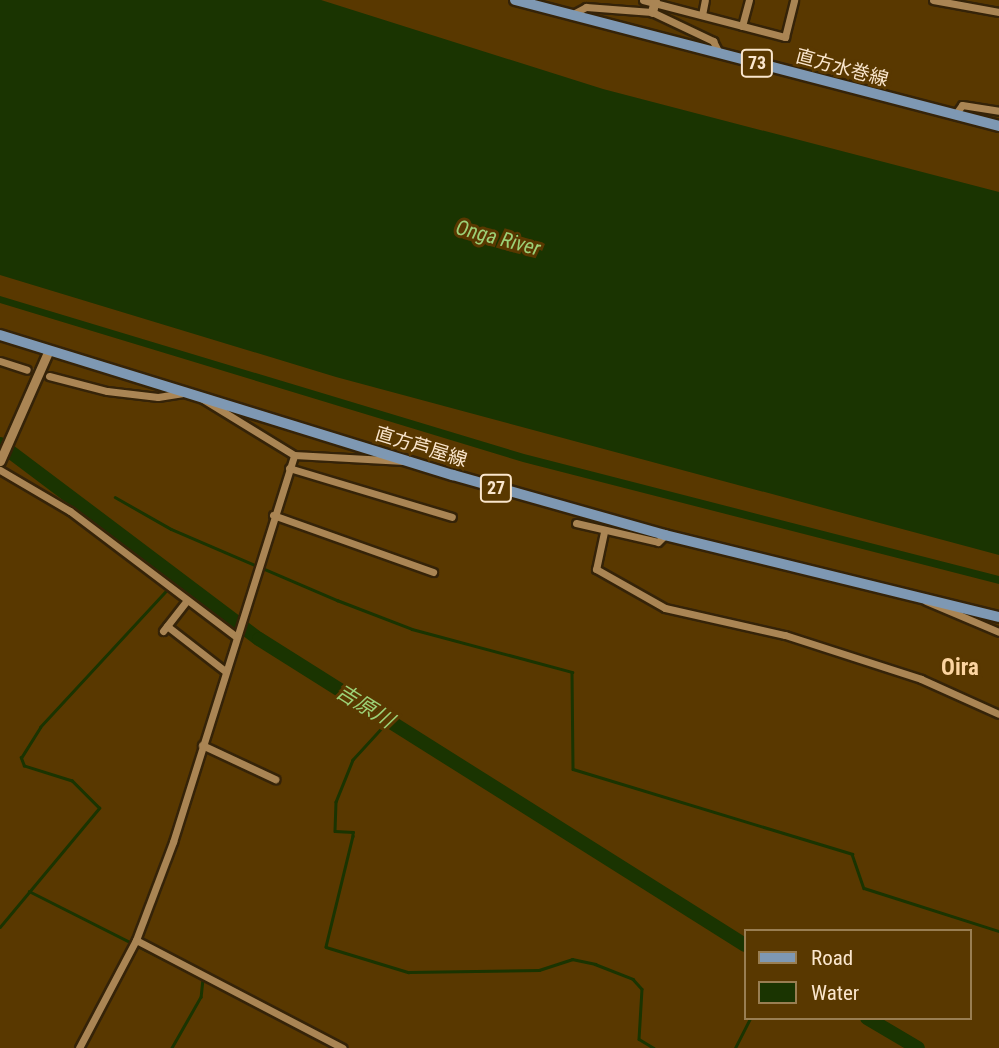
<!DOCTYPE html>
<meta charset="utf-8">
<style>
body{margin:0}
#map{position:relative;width:999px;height:1048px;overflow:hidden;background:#593800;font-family:"Roboto Condensed","Noto Sans JP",sans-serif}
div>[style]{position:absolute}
.water>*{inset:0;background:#1a3401}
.stream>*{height:2.5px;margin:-1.25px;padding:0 1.25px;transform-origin:1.25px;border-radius:1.25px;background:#1a3401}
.river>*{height:14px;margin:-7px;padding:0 7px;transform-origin:7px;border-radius:7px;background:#1a3401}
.minor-tunnel>*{height:7px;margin-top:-3.5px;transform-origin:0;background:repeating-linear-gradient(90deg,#71521f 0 7px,transparent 0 10.5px)}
.roads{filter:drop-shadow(2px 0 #352308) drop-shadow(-2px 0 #352308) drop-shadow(0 2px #352308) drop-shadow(0 -2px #352308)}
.minor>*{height:7px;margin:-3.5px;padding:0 3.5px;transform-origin:3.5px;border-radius:3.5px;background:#aa8554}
.tertiary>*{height:9px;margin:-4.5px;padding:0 4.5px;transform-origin:4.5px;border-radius:4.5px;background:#aa8554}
.primary>*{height:10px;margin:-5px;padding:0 5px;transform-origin:5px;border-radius:5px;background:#7e98b3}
span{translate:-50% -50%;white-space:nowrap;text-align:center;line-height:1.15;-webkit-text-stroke:6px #593800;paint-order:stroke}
.shield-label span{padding:2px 5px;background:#593800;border:2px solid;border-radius:5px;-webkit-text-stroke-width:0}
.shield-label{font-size:18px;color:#fae6cd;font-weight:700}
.street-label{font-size:19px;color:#fae6cd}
.water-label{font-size:21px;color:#9cd177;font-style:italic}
.quarter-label{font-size:23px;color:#fcd4a0;font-weight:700}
.legend{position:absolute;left:744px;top:929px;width:228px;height:91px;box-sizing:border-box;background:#593800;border:2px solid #997e52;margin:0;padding:9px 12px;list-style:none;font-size:21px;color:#fae6cd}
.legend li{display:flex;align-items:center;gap:14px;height:35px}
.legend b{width:35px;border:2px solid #997e52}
</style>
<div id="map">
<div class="water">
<i style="clip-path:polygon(0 0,321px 0,603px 89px,999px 192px,999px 555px,336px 377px,0 275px)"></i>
<i style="clip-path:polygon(0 296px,524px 454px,999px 576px,999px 584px,523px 462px,0 303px)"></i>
</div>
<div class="stream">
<i style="left:115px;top:497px;width:64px;rotate:29.7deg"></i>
<i style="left:171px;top:529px;width:181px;rotate:23.2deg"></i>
<i style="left:337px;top:600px;width:80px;rotate:21.1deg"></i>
<i style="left:412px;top:629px;width:166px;rotate:15deg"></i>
<i style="left:572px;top:672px;width:97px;rotate:89.4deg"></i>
<i style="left:573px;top:769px;width:292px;rotate:16.9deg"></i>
<i style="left:852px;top:854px;width:36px;rotate:71deg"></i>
<i style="left:864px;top:888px;width:142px;rotate:17.7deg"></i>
<i style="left:386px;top:724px;width:49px;rotate:132.5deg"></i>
<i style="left:353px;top:760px;width:45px;rotate:112deg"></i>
<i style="left:336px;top:802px;width:29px;rotate:92deg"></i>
<i style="left:335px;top:831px;width:18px;rotate:3deg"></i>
<i style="left:353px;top:832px;width:4px;rotate:90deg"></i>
<i style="left:353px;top:836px;width:114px;rotate:103.7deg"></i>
<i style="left:326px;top:947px;width:86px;rotate:17deg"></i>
<i style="left:408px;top:972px;width:131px;rotate:-0.9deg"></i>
<i style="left:539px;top:970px;width:35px;rotate:-18deg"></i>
<i style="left:572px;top:959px;width:24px;rotate:12deg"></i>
<i style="left:595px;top:964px;width:41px;rotate:21.5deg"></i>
<i style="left:633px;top:979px;width:13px;rotate:48deg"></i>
<i style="left:642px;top:989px;width:50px;rotate:93.4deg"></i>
<i style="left:639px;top:1039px;width:17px;rotate:31deg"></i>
<i style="left:29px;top:891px;width:195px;rotate:26.8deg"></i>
<i style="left:203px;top:979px;width:18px;rotate:96deg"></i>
<i style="left:201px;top:997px;width:59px;rotate:119.6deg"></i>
<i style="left:0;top:927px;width:155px;rotate:-50.2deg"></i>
<i style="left:99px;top:808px;width:38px;rotate:-135deg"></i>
<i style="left:72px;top:781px;width:50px;rotate:-162.6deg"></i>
<i style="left:24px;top:766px;width:9px;rotate:-111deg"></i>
<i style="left:21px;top:758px;width:36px;rotate:-58deg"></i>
<i style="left:40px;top:727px;width:185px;rotate:-47.2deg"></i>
<i style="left:735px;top:1048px;width:34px;rotate:-63deg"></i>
<i style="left:911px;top:1048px;width:4px;rotate:-56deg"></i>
</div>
<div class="river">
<i style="left:0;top:444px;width:324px;rotate:37deg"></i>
<i style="left:259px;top:639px;width:574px;rotate:32.2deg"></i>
<i style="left:867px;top:1018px;width:59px;rotate:30.5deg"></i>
</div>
<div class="minor-tunnel">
<i style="left:27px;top:370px;width:23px;rotate:15deg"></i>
</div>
<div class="roads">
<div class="minor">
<i style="left:643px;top:0;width:147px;rotate:14.6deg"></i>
<i style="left:785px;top:37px;width:38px;rotate:-76deg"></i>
<i style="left:933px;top:0;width:67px;rotate:10.3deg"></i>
<i style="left:571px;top:15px;width:17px;rotate:-28deg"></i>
<i style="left:586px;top:7px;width:66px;rotate:4.3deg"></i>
<i style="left:652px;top:12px;width:68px;rotate:25.4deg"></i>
<i style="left:713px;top:41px;width:13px;rotate:63deg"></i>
<i style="left:702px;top:15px;width:15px;rotate:-79deg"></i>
<i style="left:742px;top:26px;width:27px;rotate:-75deg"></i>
<i style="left:955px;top:115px;width:12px;rotate:-55deg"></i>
<i style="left:962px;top:105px;width:37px;rotate:9deg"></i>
<i style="left:0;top:361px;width:28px;rotate:18deg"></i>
<i style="left:49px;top:376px;width:60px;rotate:14.5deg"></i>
<i style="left:107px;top:391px;width:51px;rotate:6.7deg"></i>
<i style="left:158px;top:397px;width:24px;rotate:-9deg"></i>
<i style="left:294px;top:455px;width:110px;rotate:3.1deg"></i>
<i style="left:289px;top:468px;width:170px;rotate:16.7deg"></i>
<i style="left:0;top:470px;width:81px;rotate:30.4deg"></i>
<i style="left:70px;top:511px;width:207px;rotate:37.1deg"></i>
<i style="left:273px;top:515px;width:170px;rotate:19.6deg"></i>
<i style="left:576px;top:523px;width:84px;rotate:13deg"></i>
<i style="left:658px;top:542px;width:10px;rotate:-45deg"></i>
<i style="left:604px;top:532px;width:38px;rotate:102deg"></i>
<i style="left:596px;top:569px;width:79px;rotate:29.5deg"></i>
<i style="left:665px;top:608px;width:123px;rotate:12.7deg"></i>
<i style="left:785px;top:635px;width:143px;rotate:17.9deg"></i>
<i style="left:921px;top:679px;width:85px;rotate:24.2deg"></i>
<i style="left:926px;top:601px;width:79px;rotate:23deg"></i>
<i style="left:167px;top:626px;width:73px;rotate:37.8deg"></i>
<i style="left:163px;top:631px;width:39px;rotate:-52deg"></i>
<i style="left:202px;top:745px;width:81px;rotate:25deg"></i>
<i style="left:136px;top:940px;width:233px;rotate:27.6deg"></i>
<i style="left:79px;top:1048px;width:122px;rotate:-62.2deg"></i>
<i style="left:136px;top:940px;width:105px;rotate:-69.3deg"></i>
<i style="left:173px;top:842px;width:405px;rotate:-72.6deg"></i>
<i style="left:294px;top:455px;width:109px;rotate:-148.5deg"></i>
</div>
<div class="tertiary">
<i style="left:652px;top:12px;width:12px;rotate:-76deg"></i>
<i style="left:0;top:461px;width:121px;rotate:-66.2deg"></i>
</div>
<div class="primary">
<i style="left:515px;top:0;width:500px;rotate:14.59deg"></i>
<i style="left:0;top:335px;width:474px;rotate:17.2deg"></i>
<i style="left:453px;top:475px;width:220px;rotate:15.8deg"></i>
<i style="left:665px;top:535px;width:344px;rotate:13.8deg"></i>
</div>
</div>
<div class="shield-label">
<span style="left:757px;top:63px">73</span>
<span style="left:496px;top:488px">27</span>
</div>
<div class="street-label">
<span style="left:842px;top:68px;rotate:15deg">直方水巻線</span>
<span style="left:421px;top:447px;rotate:17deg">直方芦屋線</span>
</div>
<div class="water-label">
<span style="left:498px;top:238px;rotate:15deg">Onga River</span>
<span style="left:365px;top:706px;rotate:32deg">吉原川</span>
</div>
<div class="quarter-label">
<span style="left:960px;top:668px">Oira</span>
</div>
<ul class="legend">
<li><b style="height:9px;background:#7e98b3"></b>Road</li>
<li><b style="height:19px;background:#1a3401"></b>Water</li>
</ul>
</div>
